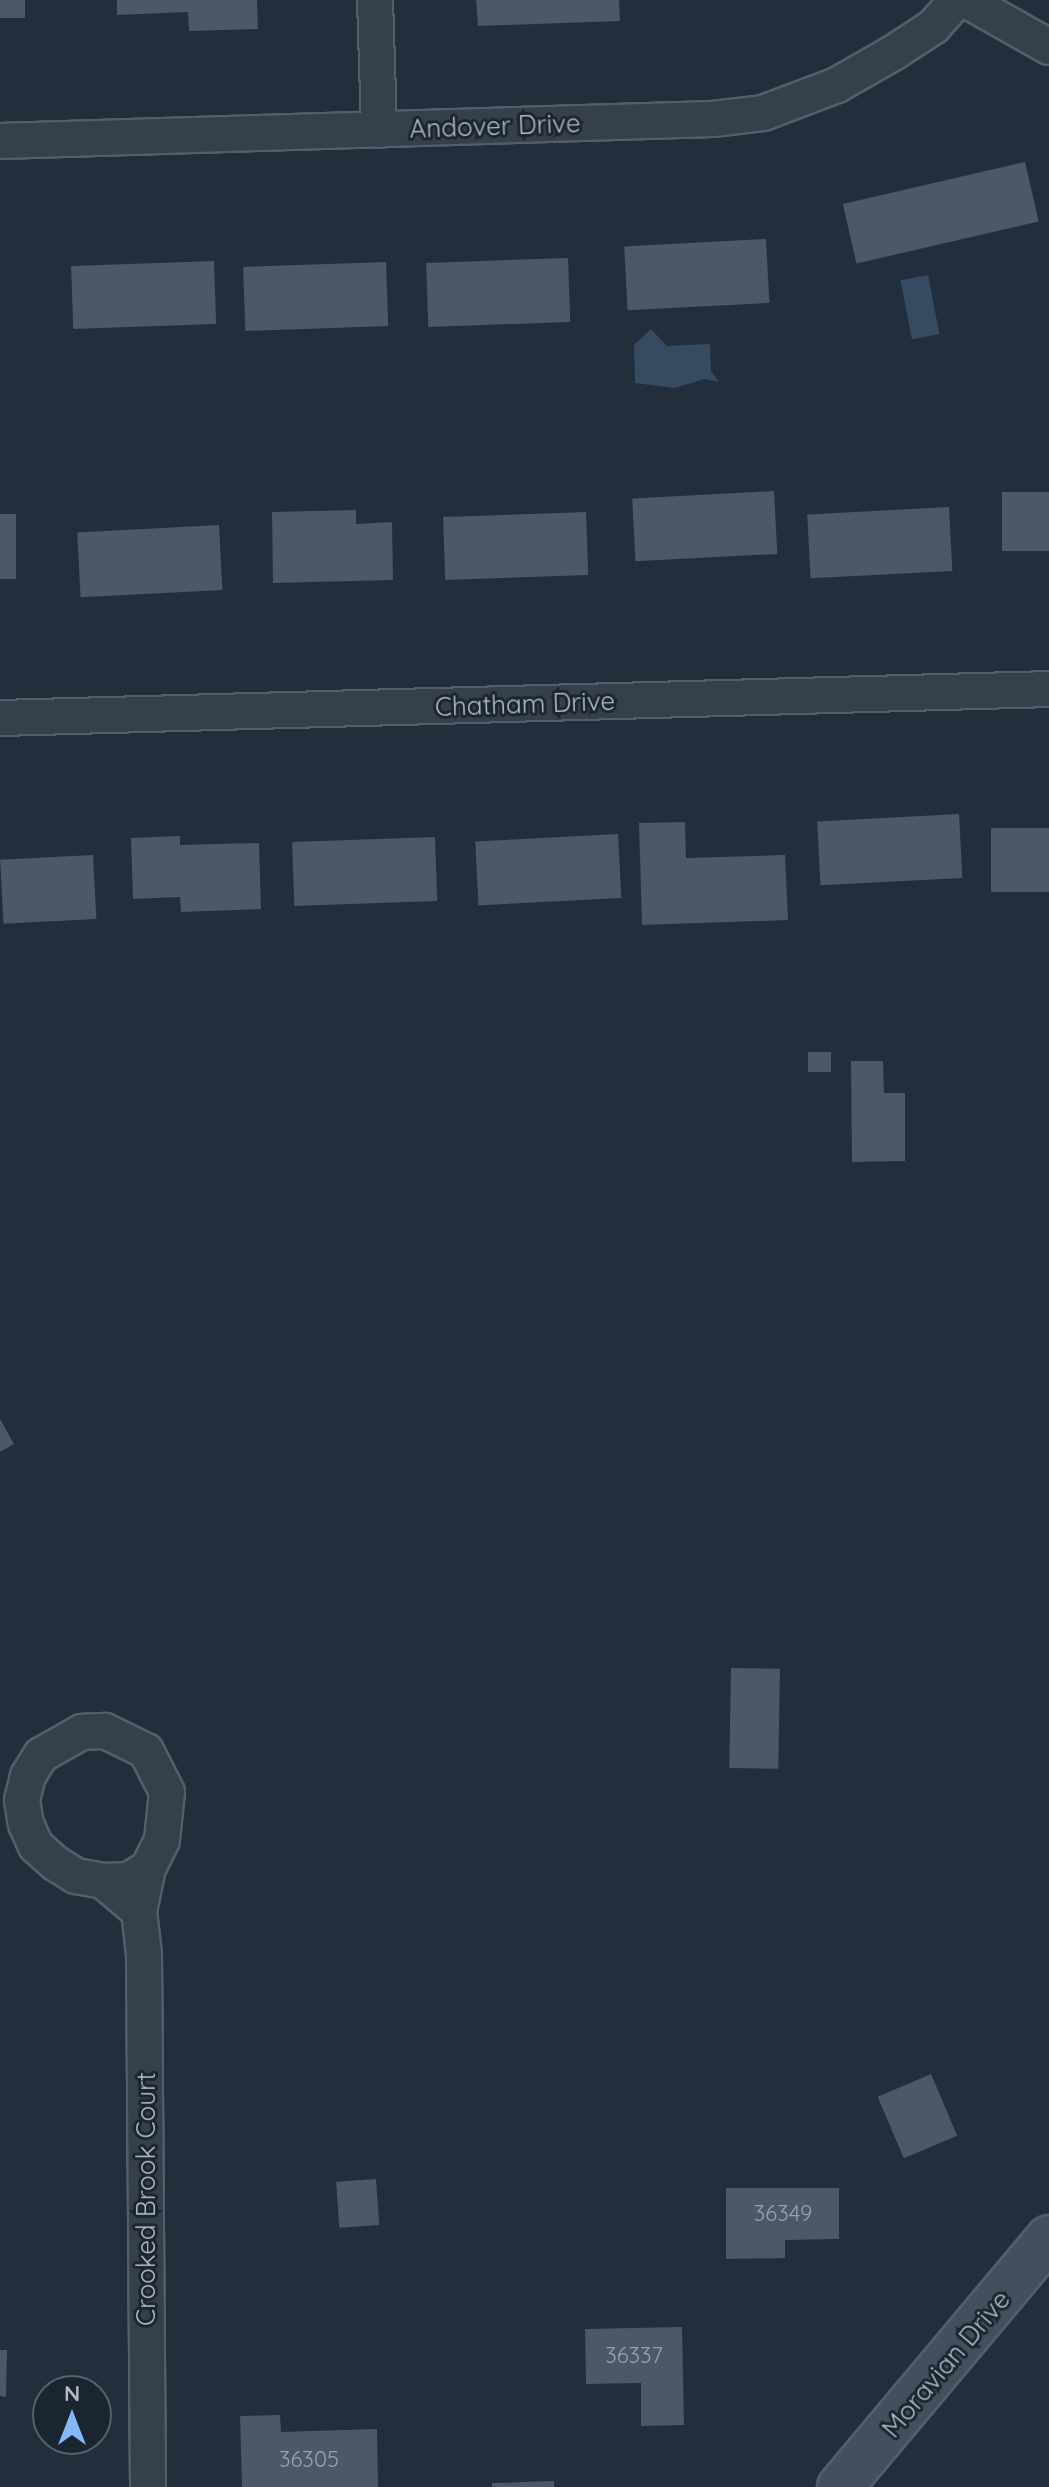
<!DOCTYPE html>
<style>
body{margin:0}
#map{position:relative;width:1049px;height:2487px;overflow:hidden;background:#222e3b;font-family:Quicksand,sans-serif}
div>[style]{position:absolute}
.water>*{inset:0;background:#364b62;transform-origin:0 0}
.building>*{inset:0;background:#4a5867;transform-origin:0 0}
.roads{filter:drop-shadow(2px 0 #545e69) drop-shadow(-2px 0 #545e69) drop-shadow(0 2px #545e69) drop-shadow(0 -2px #545e69)}
.street>*{height:34px;margin:-17px;padding:0 17px;transform-origin:17px;border-radius:17px;background:#36404b}
.secondary>*{height:44px;margin:-22px;padding:0 22px;transform-origin:22px;border-radius:22px;background:#444f5e}
span{translate:-50% -50%;white-space:nowrap;text-align:center;line-height:1.15;-webkit-text-stroke:6px #1b2530;paint-order:stroke}
.number-label{font-size:22px;color:#97a2af}
.number-label span{-webkit-text-stroke-width:0}
.street-label{font-size:26px;color:#b1bbc7}
.north{position:absolute;left:32px;top:2375px;width:80px;height:80px;box-sizing:border-box;background:#1b2530;border:2px solid #57616c;border-radius:50%;rotate:0deg;font-size:22px;font-weight:700;line-height:32px;text-align:center;color:#b1bbc7}
.north::after{content:'';display:block;margin:auto;width:28px;height:36px;background:#86b7f8;clip-path:polygon(50% 0,100% 100%,50% 72%,0 100%)}
</style>
<div id="map">
<div class="water">
<i style="left:928px;top:275px;width:60px;height:28px;rotate:79deg"></i>
<i style="clip-path:polygon(651px 329px,667px 346px,710px 344px,711px 371px,719px 382px,705px 379px,674px 388px,635px 383px,634px 345px)"></i>
</div>
<div class="building">
<i style="left:0;top:0;width:25px;height:18px"></i>
<i style="clip-path:polygon(117px 0,257px 0,258px 29px,189px 31px,188px 12px,117px 15px)"></i>
<i style="clip-path:polygon(476px 0,619px 0,620px 21px,478px 26px)"></i>
<i style="left:1025px;top:162px;width:61px;height:187px;rotate:77deg"></i>
<i style="left:766px;top:239px;width:64px;height:142px;rotate:87deg"></i>
<i style="left:568px;top:258px;width:64px;height:142px;rotate:88deg"></i>
<i style="left:214px;top:261px;width:63px;height:143px;rotate:88deg"></i>
<i style="left:386px;top:262px;width:64px;height:143px;rotate:88deg"></i>
<i style="left:774px;top:491px;width:63px;height:142px;rotate:87deg"></i>
<i style="left:1049px;top:492px;width:59px;height:47px;rotate:90deg"></i>
<i style="left:949px;top:507px;width:64px;height:142px;rotate:87deg"></i>
<i style="clip-path:polygon(356px 510px,356px 524px,392px 522px,393px 580px,273px 583px,272px 512px)"></i>
<i style="left:586px;top:512px;width:63px;height:143px;rotate:88deg"></i>
<i style="left:0;top:514px;width:16px;height:65px"></i>
<i style="left:219px;top:525px;width:65px;height:142px;rotate:87deg"></i>
<i style="left:959px;top:814px;width:64px;height:142px;rotate:87deg"></i>
<i style="clip-path:polygon(685px 822px,686px 858px,785px 855px,788px 920px,642px 925px,639px 823px)"></i>
<i style="left:1049px;top:828px;width:64px;height:58px;rotate:90deg"></i>
<i style="left:618px;top:834px;width:64px;height:143px;rotate:87deg"></i>
<i style="clip-path:polygon(180px 836px,180px 845px,259px 843px,261px 909px,181px 912px,180px 897px,133px 899px,131px 838px)"></i>
<i style="left:435px;top:837px;width:64px;height:143px;rotate:88deg"></i>
<i style="left:93px;top:855px;width:64px;height:93px;rotate:87deg"></i>
<i style="left:808px;top:1052px;width:23px;height:20px"></i>
<i style="clip-path:polygon(851px 1061px,883px 1061px,884px 1093px,905px 1093px,905px 1161px,852px 1162px)"></i>
<i style="clip-path:polygon(0 1419px,14px 1444px,0 1452px)"></i>
<i style="left:731px;top:1668px;width:49px;height:100px;rotate:1deg"></i>
<i style="left:931px;top:2074px;width:67px;height:58px;rotate:67deg"></i>
<i style="left:376px;top:2179px;width:46px;height:40px;rotate:86deg"></i>
<i style="clip-path:polygon(726px 2188px,839px 2188px,839px 2239px,785px 2240px,785px 2258px,726px 2259px)"></i>
<i style="clip-path:polygon(682px 2327px,684px 2425px,641px 2426px,641px 2383px,586px 2384px,585px 2329px)"></i>
<i style="clip-path:polygon(0 2350px,7px 2350px,6px 2397px,0 2396px)"></i>
<i style="clip-path:polygon(280px 2415px,281px 2432px,377px 2429px,378px 2487px,242px 2487px,240px 2416px)"></i>
<i style="clip-path:polygon(554px 2481px,554px 2487px,492px 2487px,492px 2483px)"></i>
</div>
<div class="roads">
<div class="street">
<i style="left:375px;top:0;width:130px;rotate:88.2deg"></i>
<i style="left:966px;top:0;width:95px;rotate:29.5deg"></i>
<i style="left:0;top:141px;width:713px;rotate:-1.77deg"></i>
<i style="left:713px;top:119px;width:50px;rotate:-6.8deg"></i>
<i style="left:763px;top:113px;width:79px;rotate:-20.7deg"></i>
<i style="left:837px;top:85px;width:64px;rotate:-29.7deg"></i>
<i style="left:893px;top:53px;width:48px;rotate:-33deg"></i>
<i style="left:933px;top:27px;width:36px;rotate:-48deg"></i>
<i style="left:0;top:718px;width:1049px;rotate:-1.58deg"></i>
<i style="left:148px;top:1868px;width:44px;rotate:101.8deg"></i>
<i style="left:139px;top:1911px;width:43px;rotate:83.4deg"></i>
<i style="left:144px;top:1954px;width:533px;rotate:89.57deg"></i>
<i style="left:103px;top:1881px;width:26px;rotate:-2deg"></i>
<i style="left:129px;top:1880px;width:22px;rotate:-32deg"></i>
<i style="left:148px;top:1868px;width:31px;rotate:-63deg"></i>
<i style="left:162px;top:1840px;width:48px;rotate:-84.1deg"></i>
<i style="left:167px;top:1792px;width:46px;rotate:-117.1deg"></i>
<i style="left:146px;top:1751px;width:46px;rotate:-154deg"></i>
<i style="left:105px;top:1731px;width:23px;rotate:178deg"></i>
<i style="left:82px;top:1732px;width:47px;rotate:150.7deg"></i>
<i style="left:41px;top:1755px;width:25px;rotate:122deg"></i>
<i style="left:28px;top:1776px;width:25px;rotate:104deg"></i>
<i style="left:22px;top:1800px;width:24px;rotate:81deg"></i>
<i style="left:26px;top:1824px;width:24px;rotate:66deg"></i>
<i style="left:36px;top:1846px;width:25px;rotate:42deg"></i>
<i style="left:55px;top:1863px;width:25px;rotate:32deg"></i>
<i style="left:76px;top:1876px;width:27px;rotate:10deg"></i>
<i style="left:103px;top:1881px;width:47px;rotate:39.8deg"></i>
</div>
<div class="secondary">
<i style="left:840px;top:2487px;width:325px;rotate:-50deg"></i>
</div>
</div>
<div class="number-label">
<span style="left:783px;top:2214px">36349</span>
<span style="left:634px;top:2356px">36337</span>
<span style="left:309px;top:2460px">36305</span>
</div>
<div class="street-label">
<span style="left:495px;top:126px;rotate:-2deg">Andover Drive</span>
<span style="left:525px;top:704px;rotate:-2deg">Chatham Drive</span>
<span style="left:146px;top:2199px;rotate:-90deg">Crooked Brook Court</span>
<span style="left:946px;top:2364px;rotate:-50deg">Moravian Drive</span>
</div>
<div class="north">N</div>
</div>
